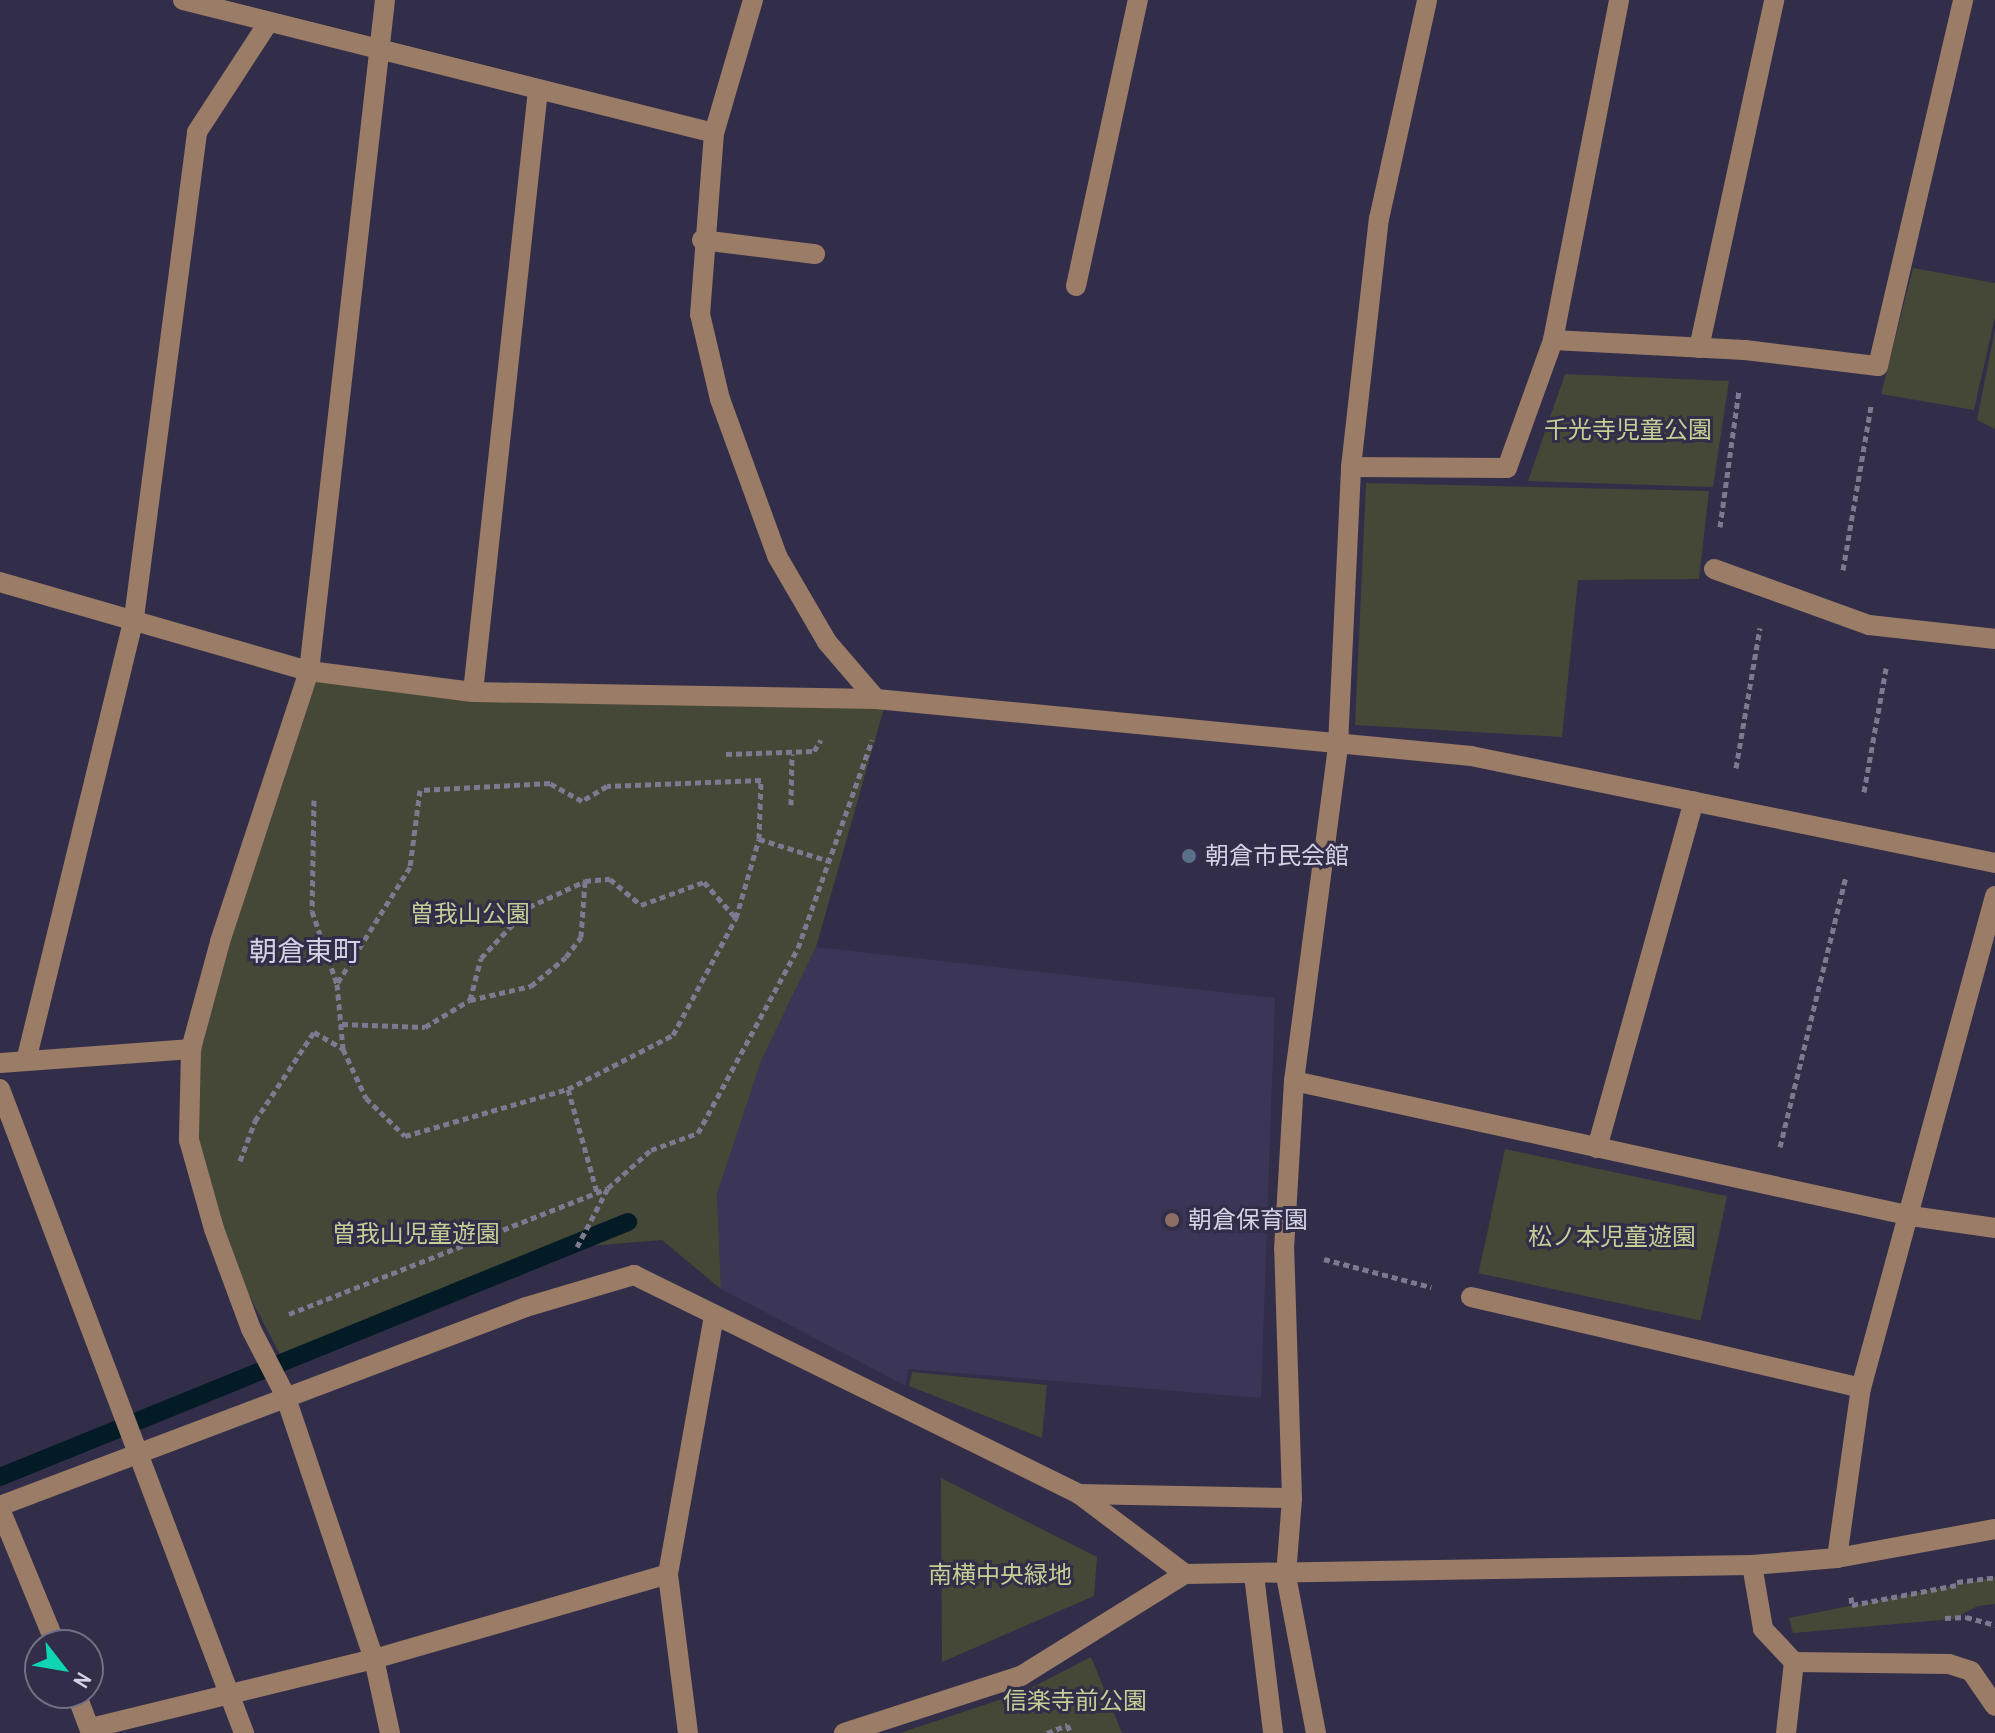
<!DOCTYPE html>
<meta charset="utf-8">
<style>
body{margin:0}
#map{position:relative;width:1995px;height:1733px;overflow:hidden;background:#322d49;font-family:"Archivo Narrow","Noto Sans JP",sans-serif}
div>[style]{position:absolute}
.built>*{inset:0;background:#3b3557}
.green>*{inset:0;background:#454836;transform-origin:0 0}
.stream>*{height:18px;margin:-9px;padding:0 9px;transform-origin:9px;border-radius:9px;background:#021b25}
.path>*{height:5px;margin-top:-2.5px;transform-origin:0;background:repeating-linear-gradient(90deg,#7d7991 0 6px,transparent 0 10px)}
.minor>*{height:20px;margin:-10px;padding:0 10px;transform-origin:10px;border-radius:10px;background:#9a7c67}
.dots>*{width:22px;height:22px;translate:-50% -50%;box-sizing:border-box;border:4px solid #322d49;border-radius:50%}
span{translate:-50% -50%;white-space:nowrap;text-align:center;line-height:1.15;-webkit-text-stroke:6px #322d49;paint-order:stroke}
.park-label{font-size:24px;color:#c4ce95}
.poi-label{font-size:24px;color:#d4d2e4}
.left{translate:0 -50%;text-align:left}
.quarter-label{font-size:28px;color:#d4d2e4}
.north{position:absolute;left:24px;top:1629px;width:80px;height:80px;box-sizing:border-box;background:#322d49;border:2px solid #736f87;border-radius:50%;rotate:121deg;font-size:22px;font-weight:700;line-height:32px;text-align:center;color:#d4d2e4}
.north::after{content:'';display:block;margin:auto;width:28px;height:36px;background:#0fd5b4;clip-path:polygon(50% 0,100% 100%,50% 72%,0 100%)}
</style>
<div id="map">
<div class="built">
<i style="clip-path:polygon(816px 947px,1275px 998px,1261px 1398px,908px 1369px,906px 1386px,721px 1289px,717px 1194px,761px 1061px)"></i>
</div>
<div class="green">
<i style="clip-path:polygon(1913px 268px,1995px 283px,1995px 317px,1974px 410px,1881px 394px)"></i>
<i style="clip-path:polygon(1995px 329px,1995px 429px,1977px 420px)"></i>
<i style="clip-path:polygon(1565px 374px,1729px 381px,1713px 487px,1528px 481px)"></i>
<i style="clip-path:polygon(1366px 483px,1709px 491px,1699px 579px,1578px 580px,1562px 737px,1355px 725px)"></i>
<i style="clip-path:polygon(309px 671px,473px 692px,886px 701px,816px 947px,761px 1061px,717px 1194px,721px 1289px,662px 1240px,577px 1247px,282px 1358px,214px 1229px,189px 1140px,191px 1049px)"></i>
<i style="left:1505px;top:1149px;width:227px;height:127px;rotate:12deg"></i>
<i style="clip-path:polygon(912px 1372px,1047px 1385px,1042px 1438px,909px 1386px)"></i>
<i style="clip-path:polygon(941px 1478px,1097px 1557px,1094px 1596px,942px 1662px)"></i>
<i style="clip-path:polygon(1995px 1577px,1995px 1604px,1978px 1606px,1953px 1619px,1793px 1633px,1789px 1618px)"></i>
<i style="clip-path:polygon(1091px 1657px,1122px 1733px,900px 1733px,1023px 1692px)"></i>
</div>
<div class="stream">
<i style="left:0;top:1477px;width:678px;rotate:-22.1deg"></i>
</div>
<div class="path">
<i style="left:1720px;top:527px;width:138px;rotate:-82.1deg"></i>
<i style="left:1843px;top:570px;width:166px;rotate:-80.3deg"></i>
<i style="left:726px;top:754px;width:88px;rotate:-2deg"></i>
<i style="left:814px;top:751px;width:13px;rotate:-58deg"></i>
<i style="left:1736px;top:768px;width:142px;rotate:-80.3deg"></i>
<i style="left:1864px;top:792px;width:126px;rotate:-79.9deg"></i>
<i style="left:314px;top:800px;width:111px;rotate:91deg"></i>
<i style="left:312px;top:911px;width:77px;rotate:71.1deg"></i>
<i style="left:337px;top:984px;width:65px;rotate:84.7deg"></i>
<i style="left:343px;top:1049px;width:54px;rotate:64.9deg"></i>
<i style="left:366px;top:1098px;width:54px;rotate:44.3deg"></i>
<i style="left:405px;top:1136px;width:170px;rotate:-16.1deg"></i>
<i style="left:568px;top:1089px;width:118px;rotate:-27.2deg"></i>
<i style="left:673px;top:1035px;width:133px;rotate:-61.7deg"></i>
<i style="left:736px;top:918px;width:82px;rotate:-73.8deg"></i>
<i style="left:759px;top:839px;width:59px;rotate:-88.1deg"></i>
<i style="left:761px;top:780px;width:154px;rotate:177.8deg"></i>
<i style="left:607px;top:786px;width:29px;rotate:149deg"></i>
<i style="left:582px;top:801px;width:37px;rotate:-151deg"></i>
<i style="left:550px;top:783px;width:130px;rotate:176.9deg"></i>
<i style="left:420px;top:790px;width:78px;rotate:97.4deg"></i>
<i style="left:410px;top:867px;width:138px;rotate:122deg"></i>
<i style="left:791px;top:805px;width:51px;rotate:-88.9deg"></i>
<i style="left:759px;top:839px;width:73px;rotate:17.4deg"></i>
<i style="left:470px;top:1000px;width:43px;rotate:-75.3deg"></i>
<i style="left:481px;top:958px;width:70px;rotate:-46.7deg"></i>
<i style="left:529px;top:907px;width:62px;rotate:-24.9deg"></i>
<i style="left:585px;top:881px;width:25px;rotate:-5deg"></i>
<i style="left:610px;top:879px;width:40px;rotate:40deg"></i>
<i style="left:641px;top:905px;width:67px;rotate:-20.1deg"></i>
<i style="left:704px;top:882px;width:48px;rotate:48.4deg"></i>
<i style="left:342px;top:1024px;width:83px;rotate:2.1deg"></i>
<i style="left:425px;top:1027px;width:52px;rotate:-31deg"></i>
<i style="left:470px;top:1000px;width:63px;rotate:-12.9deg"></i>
<i style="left:531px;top:986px;width:45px;rotate:-39.6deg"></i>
<i style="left:566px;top:957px;width:25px;rotate:-53deg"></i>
<i style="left:581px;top:937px;width:56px;rotate:-85.9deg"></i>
<i style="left:568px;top:1089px;width:107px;rotate:74.3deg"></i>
<i style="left:1780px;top:1147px;width:278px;rotate:-76.3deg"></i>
<i style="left:240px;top:1161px;width:43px;rotate:-69.4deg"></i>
<i style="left:255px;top:1121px;width:107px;rotate:-56.5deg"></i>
<i style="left:314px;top:1032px;width:34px;rotate:30deg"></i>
<i style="left:577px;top:1247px;width:67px;rotate:-62.3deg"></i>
<i style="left:608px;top:1188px;width:57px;rotate:-41.5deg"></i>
<i style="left:651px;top:1150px;width:50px;rotate:-19.9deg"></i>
<i style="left:698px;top:1133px;width:210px;rotate:-61.6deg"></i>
<i style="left:798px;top:948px;width:221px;rotate:-70.4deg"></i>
<i style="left:1324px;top:1259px;width:111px;rotate:14.7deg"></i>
<i style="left:289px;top:1314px;width:342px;rotate:-21.5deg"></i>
<i style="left:1957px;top:1582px;width:38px;rotate:-7deg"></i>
<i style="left:1851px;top:1597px;width:8px;rotate:83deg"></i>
<i style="left:1852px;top:1605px;width:107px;rotate:-10.8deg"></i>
<i style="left:1945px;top:1618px;width:21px;rotate:-3deg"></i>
<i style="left:1966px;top:1617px;width:30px;rotate:15deg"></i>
<i style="left:1047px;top:1733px;width:22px;rotate:-22deg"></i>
<i style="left:1067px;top:1725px;width:9px;rotate:63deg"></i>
</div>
<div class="minor">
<i style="left:183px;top:0;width:547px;rotate:14.06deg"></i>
<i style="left:385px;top:0;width:675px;rotate:96.46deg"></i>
<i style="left:309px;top:671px;width:285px;rotate:108.2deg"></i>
<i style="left:220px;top:942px;width:111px;rotate:105.2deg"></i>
<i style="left:191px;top:1049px;width:91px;rotate:91.3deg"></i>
<i style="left:189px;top:1140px;width:92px;rotate:74.3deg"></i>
<i style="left:214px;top:1229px;width:107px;rotate:69.7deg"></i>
<i style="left:251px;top:1329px;width:74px;rotate:62.7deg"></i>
<i style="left:285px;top:1395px;width:279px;rotate:71.4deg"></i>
<i style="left:374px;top:1659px;width:76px;rotate:77.8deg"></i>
<i style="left:753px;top:0;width:139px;rotate:106.3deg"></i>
<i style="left:714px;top:133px;width:182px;rotate:94.4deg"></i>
<i style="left:700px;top:314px;width:87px;rotate:76.8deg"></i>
<i style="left:720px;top:399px;width:167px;rotate:70deg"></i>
<i style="left:777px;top:556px;width:99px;rotate:59.8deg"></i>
<i style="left:827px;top:642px;width:75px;rotate:49.3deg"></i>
<i style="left:702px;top:240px;width:114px;rotate:7.1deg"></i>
<i style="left:1076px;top:286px;width:293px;rotate:-77.8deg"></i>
<i style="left:1553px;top:340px;width:346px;rotate:-79deg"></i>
<i style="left:1699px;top:348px;width:356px;rotate:-77.8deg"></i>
<i style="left:1351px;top:467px;width:156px;rotate:0.4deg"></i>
<i style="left:1507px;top:468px;width:136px;rotate:-70.2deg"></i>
<i style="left:1553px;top:340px;width:192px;rotate:3deg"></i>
<i style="left:1745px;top:350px;width:134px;rotate:6.9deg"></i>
<i style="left:1878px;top:366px;width:376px;rotate:-76.9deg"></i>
<i style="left:1714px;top:569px;width:165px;rotate:19.9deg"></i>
<i style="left:1869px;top:625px;width:127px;rotate:6.3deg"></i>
<i style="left:0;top:582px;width:322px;rotate:16.1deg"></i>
<i style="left:309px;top:671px;width:165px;rotate:7.3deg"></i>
<i style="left:473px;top:692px;width:403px;rotate:1deg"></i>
<i style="left:876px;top:699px;width:598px;rotate:5.47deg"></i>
<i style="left:1471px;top:756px;width:535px;rotate:11.54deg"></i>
<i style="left:473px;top:692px;width:605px;rotate:-83.84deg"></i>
<i style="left:26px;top:1061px;width:456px;rotate:-76.3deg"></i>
<i style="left:134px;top:618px;width:490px;rotate:-82.6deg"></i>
<i style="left:197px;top:132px;width:130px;rotate:-56.9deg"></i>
<i style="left:0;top:1063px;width:192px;rotate:-4.2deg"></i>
<i style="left:1294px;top:1081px;width:632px;rotate:12.34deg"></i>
<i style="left:1911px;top:1216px;width:85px;rotate:8.1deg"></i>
<i style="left:0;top:1089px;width:689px;rotate:69.25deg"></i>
<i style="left:1597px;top:1148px;width:360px;rotate:-74.4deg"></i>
<i style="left:1471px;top:1297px;width:400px;rotate:13.1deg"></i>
<i style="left:1079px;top:1494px;width:213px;rotate:1.1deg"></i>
<i style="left:0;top:1506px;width:562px;rotate:-20.72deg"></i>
<i style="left:526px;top:1307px;width:113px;rotate:-16.5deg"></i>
<i style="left:634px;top:1275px;width:496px;rotate:26.2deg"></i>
<i style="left:1079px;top:1494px;width:133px;rotate:37deg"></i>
<i style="left:0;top:1509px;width:147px;rotate:67.6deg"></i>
<i style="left:1837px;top:1558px;width:172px;rotate:-82deg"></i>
<i style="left:1861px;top:1388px;width:510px;rotate:-74.76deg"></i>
<i style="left:1752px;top:1565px;width:65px;rotate:80.2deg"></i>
<i style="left:1763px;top:1629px;width:45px;rotate:46.8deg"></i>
<i style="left:1794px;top:1662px;width:71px;rotate:96.4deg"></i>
<i style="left:1254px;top:1575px;width:159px;rotate:83.1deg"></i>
<i style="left:1794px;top:1662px;width:155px;rotate:0.7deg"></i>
<i style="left:1949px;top:1664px;width:23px;rotate:18deg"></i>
<i style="left:1971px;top:1671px;width:42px;rotate:55.6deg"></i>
<i style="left:76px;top:1693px;width:43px;rotate:69.4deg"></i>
<i style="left:91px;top:1728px;width:291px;rotate:-13.7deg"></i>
<i style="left:374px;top:1659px;width:306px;rotate:-16.1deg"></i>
<i style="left:688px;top:1733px;width:160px;rotate:-97.2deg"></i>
<i style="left:668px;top:1574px;width:262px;rotate:-79.9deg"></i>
<i style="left:844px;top:1733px;width:186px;rotate:-17.9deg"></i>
<i style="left:1021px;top:1676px;width:193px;rotate:-31.9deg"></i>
<i style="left:1185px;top:1574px;width:567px;rotate:-0.91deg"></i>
<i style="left:1752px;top:1565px;width:85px;rotate:-4.7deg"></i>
<i style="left:1837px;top:1558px;width:161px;rotate:-10.4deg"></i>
<i style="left:1316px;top:1733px;width:161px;rotate:-100.8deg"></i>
<i style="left:1286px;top:1575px;width:77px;rotate:-85.5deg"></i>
<i style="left:1292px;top:1498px;width:249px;rotate:-91.8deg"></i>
<i style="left:1284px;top:1249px;width:168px;rotate:-86.6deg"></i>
<i style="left:1294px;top:1081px;width:339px;rotate:-82.5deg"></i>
<i style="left:1338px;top:745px;width:278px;rotate:-87.3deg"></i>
<i style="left:1351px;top:467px;width:250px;rotate:-83.6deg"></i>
<i style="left:1379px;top:219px;width:224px;rotate:-77.6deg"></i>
</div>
<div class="dots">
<i style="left:1189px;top:856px;background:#5c6f8a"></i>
<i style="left:1172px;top:1220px;background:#8d6e63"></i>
</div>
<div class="park-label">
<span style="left:1628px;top:430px">千光寺児童公園</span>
<span style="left:470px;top:914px">曽我山公園</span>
<span style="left:416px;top:1234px">曽我山児童遊園</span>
<span style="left:1612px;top:1237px">松ノ本児童遊園</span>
<span style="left:1000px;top:1575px">南横中央緑地</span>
<span style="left:1075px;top:1701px">信楽寺前公園</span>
</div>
<div class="poi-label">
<span class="left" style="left:1205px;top:856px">朝倉市民会館</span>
<span class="left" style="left:1188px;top:1220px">朝倉保育園</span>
</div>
<div class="quarter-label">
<span style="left:305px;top:951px">朝倉東町</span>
</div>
<div class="north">N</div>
</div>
